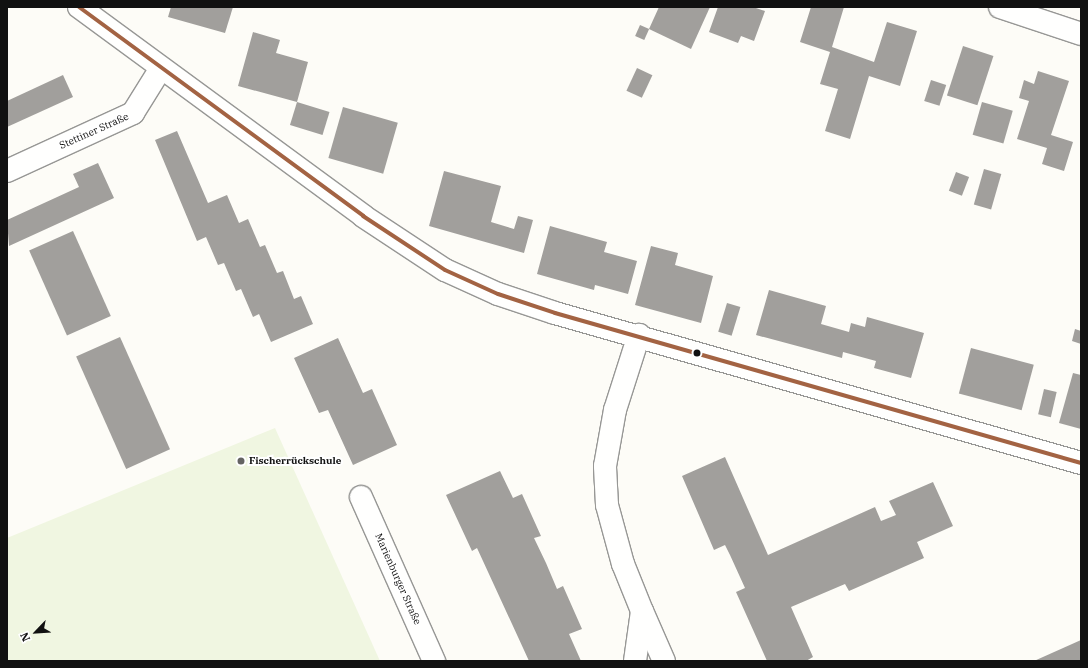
<!DOCTYPE html>
<meta charset="utf-8">
<style>
body{margin:0}
#map{position:relative;width:1088px;height:668px;overflow:hidden;background:#fdfcf7;font-family:"IBM Plex Serif",serif}
div>[style]{position:absolute}
.pitch>*{inset:0;background:#f0f6e1}
.building>*{inset:0;background:#a19f9c;transform-origin:0 0}
.roads{filter:drop-shadow(1px 0 #979795) drop-shadow(-1px 0 #979795) drop-shadow(0 1px #979795) drop-shadow(0 -1px #979795)}
.minor>*{height:22px;margin:-11px;padding:0 11px;transform-origin:11px;border-radius:11px;background:#fffffe}
.bus-1>*{height:4px;margin:-2px;padding:0 2px;transform-origin:2px;border-radius:2px;background:#a36343}
.dots>*{width:11px;height:11px;translate:-50% -50%;box-sizing:border-box;border:2px solid #fff;border-radius:50%}
span{translate:-50% -50%;white-space:nowrap;text-align:center;line-height:1.15;-webkit-text-stroke:4px #fff;paint-order:stroke}
.street-label{font-size:10px;color:#111}
.poi-label{font-size:10px;color:#111;font-weight:700}
.left{translate:0 -50%;text-align:left}
.frame{position:absolute;inset:0;border:8px solid #111;pointer-events:none}
.north{position:absolute;left:16px;top:612px;width:40px;height:40px;-webkit-text-stroke:3px #fff;paint-order:stroke;rotate:245deg;font-size:11px;font-weight:700;line-height:16px;text-align:center;color:#111}
.north::after{content:'';display:block;margin:auto;width:14px;height:18px;background:#111;clip-path:polygon(50% 0,100% 100%,50% 72%,0 100%)}
</style>
<div id="map">
<div class="pitch">
<i style="clip-path:polygon(275px 428px,380px 661px,7px 661px,7px 538px)"></i>
</div>
<div class="building">
<i style="clip-path:polygon(171px 7px,233px 7px,225px 33px,168px 17px)"></i>
<i style="clip-path:polygon(659px 7px,710px 7px,691px 49px,649px 29px)"></i>
<i style="clip-path:polygon(718px 7px,753px 7px,765px 11px,754px 41px,741px 36px,738px 43px,709px 32px)"></i>
<i style="clip-path:polygon(811px 7px,844px 7px,832px 47px,874px 62px,887px 22px,917px 31px,900px 86px,869px 76px,850px 139px,825px 131px,838px 89px,820px 84px,830px 52px,800px 42px)"></i>
<i style="left:640px;top:25px;width:10px;height:12px;rotate:24deg"></i>
<i style="clip-path:polygon(253px 32px,280px 40px,276px 53px,308px 62px,297px 102px,238px 86px)"></i>
<i style="left:963px;top:46px;width:32px;height:52px;rotate:18deg"></i>
<i style="left:637px;top:68px;width:17px;height:25px;rotate:25deg"></i>
<i style="clip-path:polygon(1038px 71px,1069px 81px,1051px 135px,1073px 142px,1064px 171px,1042px 164px,1047px 148px,1017px 139px,1029px 101px,1019px 98px,1024px 80px,1034px 84px)"></i>
<i style="clip-path:polygon(63px 75px,73px 97px,7px 127px,7px 101px)"></i>
<i style="left:931px;top:80px;width:16px;height:22px;rotate:18deg"></i>
<i style="left:297px;top:102px;width:34px;height:24px;rotate:17deg"></i>
<i style="left:982px;top:102px;width:32px;height:34px;rotate:16deg"></i>
<i style="left:343px;top:107px;width:57px;height:53px;rotate:16deg"></i>
<i style="clip-path:polygon(177px 131px,208px 203px,227px 195px,239px 223px,248px 219px,260px 247px,265px 245px,277px 273px,283px 271px,294px 299px,301px 296px,313px 324px,271px 342px,259px 314px,253px 317px,241px 289px,236px 291px,224px 263px,218px 265px,206px 237px,197px 241px,155px 140px)"></i>
<i style="clip-path:polygon(98px 163px,114px 198px,9px 246px,7px 220px,79px 187px,73px 174px)"></i>
<i style="left:984px;top:169px;width:18px;height:37px;rotate:16deg"></i>
<i style="clip-path:polygon(444px 171px,501px 186px,491px 222px,514px 229px,518px 216px,533px 220px,524px 253px,429px 226px)"></i>
<i style="left:956px;top:172px;width:14px;height:20px;rotate:21deg"></i>
<i style="clip-path:polygon(550px 226px,607px 242px,604px 252px,637px 261px,628px 294px,595px 285px,594px 290px,537px 274px)"></i>
<i style="left:73px;top:231px;width:93px;height:48px;rotate:66deg"></i>
<i style="clip-path:polygon(651px 246px,678px 253px,675px 265px,713px 276px,701px 323px,635px 305px)"></i>
<i style="clip-path:polygon(769px 290px,826px 306px,821px 324px,849px 332px,851px 323px,865px 327px,867px 317px,924px 333px,911px 378px,874px 368px,876px 361px,843px 352px,842px 358px,756px 335px)"></i>
<i style="left:727px;top:303px;width:14px;height:30px;rotate:17deg"></i>
<i style="clip-path:polygon(1075px 329px,1081px 331px,1081px 344px,1072px 341px)"></i>
<i style="left:120px;top:337px;width:123px;height:48px;rotate:66deg"></i>
<i style="clip-path:polygon(338px 338px,363px 393px,372px 389px,397px 445px,353px 465px,328px 410px,319px 413px,294px 358px)"></i>
<i style="left:971px;top:348px;width:65px;height:47px;rotate:15deg"></i>
<i style="clip-path:polygon(1073px 373px,1081px 375px,1081px 429px,1059px 423px)"></i>
<i style="left:1044px;top:389px;width:13px;height:26px;rotate:13deg"></i>
<i style="clip-path:polygon(725px 457px,768px 555px,875px 507px,881px 521px,896px 515px,889px 501px,933px 482px,953px 526px,917px 542px,924px 558px,849px 591px,845px 584px,791px 607px,813px 657px,806px 661px,767px 661px,736px 592px,745px 588px,730px 555px,725px 545px,714px 550px,682px 476px)"></i>
<i style="clip-path:polygon(500px 471px,513px 498px,522px 494px,541px 536px,534px 538px,546px 563px,557px 589px,563px 586px,582px 629px,569px 634px,581px 661px,529px 661px,477px 548px,472px 551px,446px 495px)"></i>
<i style="clip-path:polygon(1081px 640px,1081px 661px,1034px 661px)"></i>
</div>
<div class="roads">
<div class="minor">
<i style="left:79px;top:7px;width:353px;rotate:36.3deg"></i>
<i style="left:363px;top:216px;width:98px;rotate:33.4deg"></i>
<i style="left:445px;top:270px;width:58px;rotate:24.4deg"></i>
<i style="left:498px;top:294px;width:60px;rotate:18.4deg"></i>
<i style="left:555px;top:313px;width:547px;rotate:15.92deg"></i>
<i style="left:1000px;top:7px;width:85px;rotate:18.4deg"></i>
<i style="left:7px;top:171px;width:139px;rotate:-24.7deg"></i>
<i style="left:133px;top:113px;width:53px;rotate:-58.1deg"></i>
<i style="left:361px;top:497px;width:180px;rotate:66deg"></i>
<i style="left:642px;top:611px;width:55px;rotate:66.3deg"></i>
<i style="left:635px;top:661px;width:50px;rotate:-82deg"></i>
<i style="left:642px;top:611px;width:51px;rotate:-112deg"></i>
<i style="left:623px;top:564px;width:61px;rotate:-105.2deg"></i>
<i style="left:607px;top:505px;width:39px;rotate:-93deg"></i>
<i style="left:605px;top:466px;width:57px;rotate:-79.9deg"></i>
<i style="left:615px;top:410px;width:79px;rotate:-72.3deg"></i>
</div>
</div>
<div class="bus-1">
<i style="left:79px;top:7px;width:353px;rotate:36.3deg"></i>
<i style="left:363px;top:216px;width:98px;rotate:33.4deg"></i>
<i style="left:445px;top:270px;width:58px;rotate:24.4deg"></i>
<i style="left:498px;top:294px;width:60px;rotate:18.4deg"></i>
<i style="left:555px;top:313px;width:547px;rotate:15.92deg"></i>
</div>
<div class="dots">
<i style="left:697px;top:353px;background:#111"></i>
<i style="left:241px;top:461px;background:#646362"></i>
</div>
<div class="street-label">
<span style="left:94px;top:131px;rotate:-24deg">Stettiner Straße</span>
<span style="left:398px;top:579px;rotate:66deg">Marienburger Straße</span>
</div>
<div class="poi-label">
<span class="left" style="left:249px;top:461px">Fischerrückschule</span>
</div>
<div class="frame"></div>
<div class="north">N</div>
</div>
